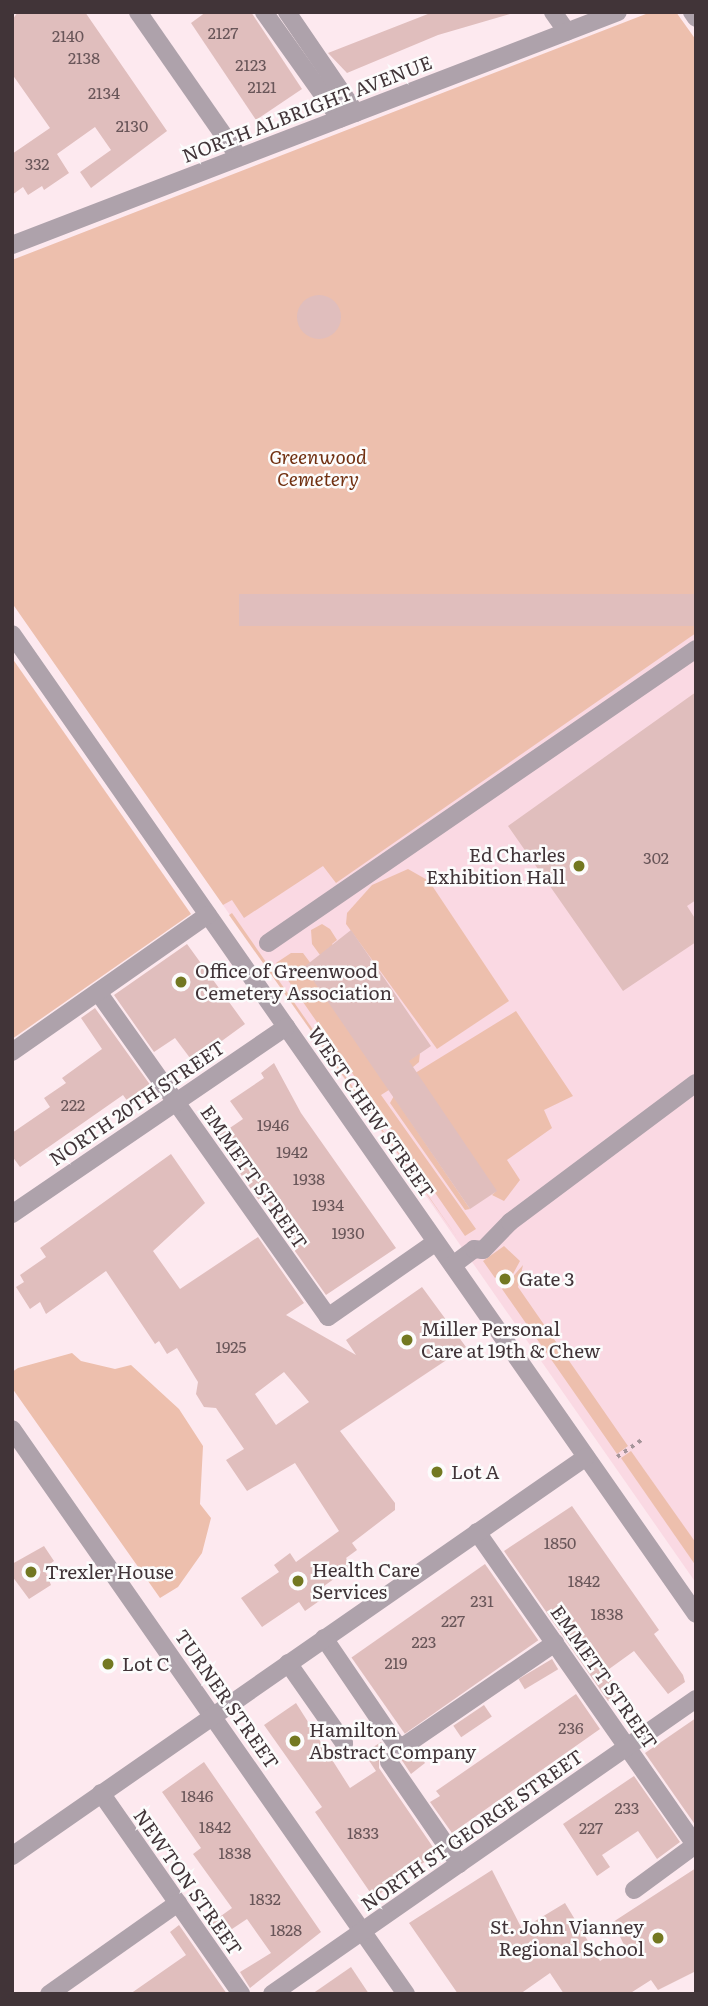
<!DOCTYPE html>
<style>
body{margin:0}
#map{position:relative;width:708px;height:2006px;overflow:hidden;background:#fde9ef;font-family:Literata,serif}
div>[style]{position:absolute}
.built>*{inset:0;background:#fad9e3}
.green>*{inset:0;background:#edbfad}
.building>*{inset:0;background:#e0bebd;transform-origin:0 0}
.round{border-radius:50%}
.path>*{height:3.5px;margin-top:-1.75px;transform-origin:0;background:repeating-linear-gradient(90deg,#a59499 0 3.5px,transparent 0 8.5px)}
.minor>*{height:18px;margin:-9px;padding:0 9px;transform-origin:9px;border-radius:9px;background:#aea2ab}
.dots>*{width:19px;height:19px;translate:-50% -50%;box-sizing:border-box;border:4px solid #fcfcfc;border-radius:50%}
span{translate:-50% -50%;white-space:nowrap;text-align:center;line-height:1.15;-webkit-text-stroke:5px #fcfcfc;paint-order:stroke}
.number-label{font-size:16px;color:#695659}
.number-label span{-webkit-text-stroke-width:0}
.street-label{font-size:19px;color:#413438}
.park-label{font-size:19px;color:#713011;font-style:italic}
.poi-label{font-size:19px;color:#413438}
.right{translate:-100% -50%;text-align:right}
.left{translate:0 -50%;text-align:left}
.frame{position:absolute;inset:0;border:14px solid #413438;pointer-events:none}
</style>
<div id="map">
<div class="built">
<i style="clip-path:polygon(696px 578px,696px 1583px,223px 905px)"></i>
</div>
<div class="green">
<i style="clip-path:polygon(651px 12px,676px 12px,696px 40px,696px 633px,336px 883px,323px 866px,244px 918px,232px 900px,223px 905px,12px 603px,12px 260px)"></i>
<i style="clip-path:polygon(12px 658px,191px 914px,12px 1039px)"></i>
<i style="clip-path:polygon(408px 869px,429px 881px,509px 1001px,437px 1049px,346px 924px,347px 913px,372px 885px)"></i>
<i style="clip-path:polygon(232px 913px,457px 1237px,229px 915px)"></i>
<i style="clip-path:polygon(322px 924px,330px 929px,337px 940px,332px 944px,411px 1059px,420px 1053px,419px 1062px,406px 1073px,312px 944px,311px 930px)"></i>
<i style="clip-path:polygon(291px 953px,303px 953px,400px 1083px,381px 1095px,476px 1229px,465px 1236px,276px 963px)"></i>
<i style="clip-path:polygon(516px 1011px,573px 1096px,544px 1110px,552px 1128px,507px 1160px,520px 1180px,504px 1201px,492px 1195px,496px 1191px,412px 1075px)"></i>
<i style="clip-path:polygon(395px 1094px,396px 1100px,470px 1209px,465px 1210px,390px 1103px)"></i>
<i style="clip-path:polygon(504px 1246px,520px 1261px,513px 1274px,506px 1270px,495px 1278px,483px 1261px)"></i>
<i style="clip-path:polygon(523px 1265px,518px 1287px,628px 1446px,617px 1454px,502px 1289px)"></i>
<i style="clip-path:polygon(72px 1353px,81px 1361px,115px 1369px,131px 1365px,179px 1409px,203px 1446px,200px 1504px,211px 1518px,202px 1553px,178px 1587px,160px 1598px,12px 1388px,12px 1372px,18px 1368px)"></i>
<i style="clip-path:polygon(631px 1451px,696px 1543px,696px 1566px,621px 1458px)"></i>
</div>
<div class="building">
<i style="clip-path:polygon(18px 12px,85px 12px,167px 131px,91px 188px,80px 172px,111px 150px,95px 127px,57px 154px,69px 173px,44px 190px,42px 186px,28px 195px,23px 187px,12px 195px,12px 154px,50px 128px,12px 74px,12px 20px)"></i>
<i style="clip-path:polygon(206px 12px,251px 12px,302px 89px,256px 120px,191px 23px)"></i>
<i style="clip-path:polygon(433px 12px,510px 14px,438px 35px,347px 73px,328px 53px)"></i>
<i class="round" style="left:297px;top:295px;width:44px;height:44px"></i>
<i style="left:696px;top:594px;width:32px;height:457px;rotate:90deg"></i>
<i style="clip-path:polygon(696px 692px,696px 900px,687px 906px,696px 920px,696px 942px,623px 991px,508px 826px)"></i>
<i style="clip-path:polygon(351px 930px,431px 1046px,409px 1061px,497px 1191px,470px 1209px,304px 967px)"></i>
<i style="clip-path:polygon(187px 944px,245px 1024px,193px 1062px,175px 1038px,154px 1052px,114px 995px)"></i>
<i style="clip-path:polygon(95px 1008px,151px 1086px,128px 1102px,123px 1095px,20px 1167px,12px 1156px,12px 1133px,50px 1107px,44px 1098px,66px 1083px,62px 1078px,102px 1049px,81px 1018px)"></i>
<i style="clip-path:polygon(274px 1063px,301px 1113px,396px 1248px,326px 1295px,215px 1138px,243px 1119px,230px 1101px,264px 1078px,261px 1073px)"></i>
<i style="clip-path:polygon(evenodd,171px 1154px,205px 1203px,153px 1251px,180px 1289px,258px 1237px,304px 1303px,286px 1315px,356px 1355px,346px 1340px,422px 1287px,466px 1347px,340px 1431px,395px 1503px,395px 1510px,352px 1543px,357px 1550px,346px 1558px,352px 1566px,317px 1591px,322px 1599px,305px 1611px,299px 1602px,262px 1627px,241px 1598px,279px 1572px,274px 1565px,290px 1553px,296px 1562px,339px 1531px,295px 1463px,247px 1491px,226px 1460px,244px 1449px,216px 1408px,204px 1407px,196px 1394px,198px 1382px,177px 1348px,167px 1354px,159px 1341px,155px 1344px,106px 1271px,46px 1314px,40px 1302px,30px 1309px,16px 1287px,24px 1282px,20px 1275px,46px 1257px,40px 1248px,171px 1154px,284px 1372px,309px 1402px,276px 1425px,255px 1394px,284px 1372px)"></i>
<i style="clip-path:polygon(572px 1506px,659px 1630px,654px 1634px,683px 1675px,685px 1682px,668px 1694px,634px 1651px,605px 1672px,620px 1692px,608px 1701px,504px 1551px)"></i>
<i style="clip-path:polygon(44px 1546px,54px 1561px,44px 1568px,51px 1585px,29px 1599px,12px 1576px,12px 1564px)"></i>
<i style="left:485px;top:1564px;width:93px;height:163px;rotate:55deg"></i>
<i style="left:552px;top:1659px;width:12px;height:39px;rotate:59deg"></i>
<i style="clip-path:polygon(576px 1694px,600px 1729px,452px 1833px,430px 1802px,440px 1796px,436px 1791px)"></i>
<i style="clip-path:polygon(296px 1703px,350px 1788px,376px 1771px,364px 1753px,381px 1742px,387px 1751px,379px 1758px,379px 1768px,437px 1853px,374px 1898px,315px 1812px,322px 1807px,264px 1725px)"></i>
<i style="left:484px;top:1705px;width:14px;height:37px;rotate:56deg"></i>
<i style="clip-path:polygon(696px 1718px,696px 1826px,645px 1753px)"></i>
<i style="clip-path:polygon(417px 1751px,425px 1763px,411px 1774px,399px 1756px)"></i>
<i style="clip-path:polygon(204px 1762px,321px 1932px,250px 1988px,240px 1972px,271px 1953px,247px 1919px,217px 1939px,207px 1926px,232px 1908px,193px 1854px,201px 1848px,162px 1792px)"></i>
<i style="clip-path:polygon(634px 1776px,680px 1842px,657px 1859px,638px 1831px,602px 1855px,610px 1867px,597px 1876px,563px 1824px)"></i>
<i style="clip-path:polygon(696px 1868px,696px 1971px,658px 1990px,651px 1980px,629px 1994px,564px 1994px,550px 1973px,520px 1994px,458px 1994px,409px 1923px,492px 1870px,522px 1929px,565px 1903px,600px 1961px,624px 1945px,613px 1922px)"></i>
<i style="clip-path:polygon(179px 1925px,227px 1994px,130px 1994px,186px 1955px,170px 1932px)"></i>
<i style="clip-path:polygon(351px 1967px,369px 1994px,312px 1994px)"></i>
</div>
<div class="path">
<i style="left:617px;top:1457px;width:33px;rotate:-35deg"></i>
</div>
<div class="minor">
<i style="left:138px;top:12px;width:175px;rotate:55.2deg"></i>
<i style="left:264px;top:12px;width:131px;rotate:54.6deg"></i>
<i style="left:287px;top:12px;width:122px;rotate:55.7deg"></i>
<i style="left:553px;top:12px;width:24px;rotate:55deg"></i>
<i style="left:692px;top:12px;width:7px;rotate:56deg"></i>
<i style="left:12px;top:245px;width:649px;rotate:-21.03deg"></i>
<i style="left:12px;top:634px;width:1195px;rotate:55.09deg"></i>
<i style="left:268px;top:943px;width:519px;rotate:-34.49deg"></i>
<i style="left:98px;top:992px;width:398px;rotate:54.7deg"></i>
<i style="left:328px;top:1317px;width:131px;rotate:-34.8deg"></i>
<i style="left:12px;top:1052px;width:239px;rotate:-35deg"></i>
<i style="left:12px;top:1214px;width:332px;rotate:-34.3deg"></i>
<i style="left:453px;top:1265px;width:26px;rotate:-37deg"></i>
<i style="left:474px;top:1249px;width:9px;rotate:6deg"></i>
<i style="left:483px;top:1250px;width:39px;rotate:-46deg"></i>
<i style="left:510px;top:1222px;width:232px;rotate:-36.8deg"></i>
<i style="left:12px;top:1429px;width:689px;rotate:55.11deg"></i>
<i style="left:477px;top:1532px;width:383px;rotate:55.1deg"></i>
<i style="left:324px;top:1638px;width:128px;rotate:55.8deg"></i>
<i style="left:396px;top:1744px;width:8px;rotate:14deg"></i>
<i style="left:404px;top:1746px;width:183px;rotate:-34.3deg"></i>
<i style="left:288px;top:1663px;width:98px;rotate:55deg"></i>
<i style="left:389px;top:1762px;width:124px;rotate:55.5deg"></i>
<i style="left:101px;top:1793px;width:245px;rotate:55.1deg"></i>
<i style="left:12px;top:1856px;width:699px;rotate:-34.8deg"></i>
<i style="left:634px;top:1890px;width:76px;rotate:-36.4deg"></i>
<i style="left:49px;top:1994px;width:158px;rotate:-35.2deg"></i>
<i style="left:272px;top:1994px;width:517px;rotate:-34.83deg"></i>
</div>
<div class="dots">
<i style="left:579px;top:866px;background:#737821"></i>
<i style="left:181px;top:982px;background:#737821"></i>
<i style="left:505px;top:1279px;background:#737821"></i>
<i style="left:407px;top:1340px;background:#737821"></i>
<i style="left:437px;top:1472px;background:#737821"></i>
<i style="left:31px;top:1572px;background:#737821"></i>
<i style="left:298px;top:1581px;background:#737821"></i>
<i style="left:108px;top:1664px;background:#737821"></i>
<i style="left:295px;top:1741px;background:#737821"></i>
<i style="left:658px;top:1938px;background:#737821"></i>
</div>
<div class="number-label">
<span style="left:223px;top:32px">2127</span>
<span style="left:68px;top:35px">2140</span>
<span style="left:84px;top:57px">2138</span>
<span style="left:251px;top:64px">2123</span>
<span style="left:262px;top:86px">2121</span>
<span style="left:104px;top:92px">2134</span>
<span style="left:132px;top:125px">2130</span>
<span style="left:37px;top:163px">332</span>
<span style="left:656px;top:857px">302</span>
<span style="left:73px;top:1104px">222</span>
<span style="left:273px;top:1124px">1946</span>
<span style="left:292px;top:1151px">1942</span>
<span style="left:309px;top:1178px">1938</span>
<span style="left:328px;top:1204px">1934</span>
<span style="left:348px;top:1232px">1930</span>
<span style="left:231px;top:1346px">1925</span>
<span style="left:560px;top:1542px">1850</span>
<span style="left:584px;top:1580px">1842</span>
<span style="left:482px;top:1600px">231</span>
<span style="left:607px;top:1613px">1838</span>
<span style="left:453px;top:1620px">227</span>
<span style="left:424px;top:1641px">223</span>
<span style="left:396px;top:1662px">219</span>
<span style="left:571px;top:1727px">236</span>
<span style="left:197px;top:1795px">1846</span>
<span style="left:627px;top:1807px">233</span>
<span style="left:215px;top:1826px">1842</span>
<span style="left:591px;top:1827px">227</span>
<span style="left:363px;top:1832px">1833</span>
<span style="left:235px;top:1852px">1838</span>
<span style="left:265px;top:1898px">1832</span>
<span style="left:286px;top:1929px">1828</span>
</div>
<div class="street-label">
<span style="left:307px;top:109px;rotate:-21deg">NORTH ALBRIGHT AVENUE</span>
<span style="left:137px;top:1103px;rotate:-34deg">NORTH 20TH STREET</span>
<span style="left:371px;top:1112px;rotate:55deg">WEST CHEW STREET</span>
<span style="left:254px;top:1177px;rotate:55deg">EMMETT STREET</span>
<span style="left:604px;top:1677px;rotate:55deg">EMMETT STREET</span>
<span style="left:227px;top:1699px;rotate:55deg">TURNER STREET</span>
<span style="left:472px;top:1830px;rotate:-35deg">NORTH ST GEORGE STREET</span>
<span style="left:188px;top:1882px;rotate:55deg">NEWTON STREET</span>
</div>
<div class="park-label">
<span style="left:318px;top:468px">Greenwood<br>Cemetery</span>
</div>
<div class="poi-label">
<span class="right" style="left:565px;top:866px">Ed Charles<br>Exhibition Hall</span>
<span class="left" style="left:195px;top:982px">Office of Greenwood<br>Cemetery Association</span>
<span class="left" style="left:519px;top:1279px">Gate 3</span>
<span class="left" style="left:421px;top:1340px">Miller Personal<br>Care at 19th &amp; Chew</span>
<span class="left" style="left:451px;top:1472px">Lot A</span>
<span class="left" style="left:312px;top:1581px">Health Care<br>Services</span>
<span class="left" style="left:45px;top:1572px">Trexler House</span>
<span class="left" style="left:122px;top:1664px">Lot C</span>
<span class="left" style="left:309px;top:1741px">Hamilton<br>Abstract Company</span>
<span class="right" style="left:644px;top:1938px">St. John Vianney<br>Regional School</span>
</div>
<div class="frame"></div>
</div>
